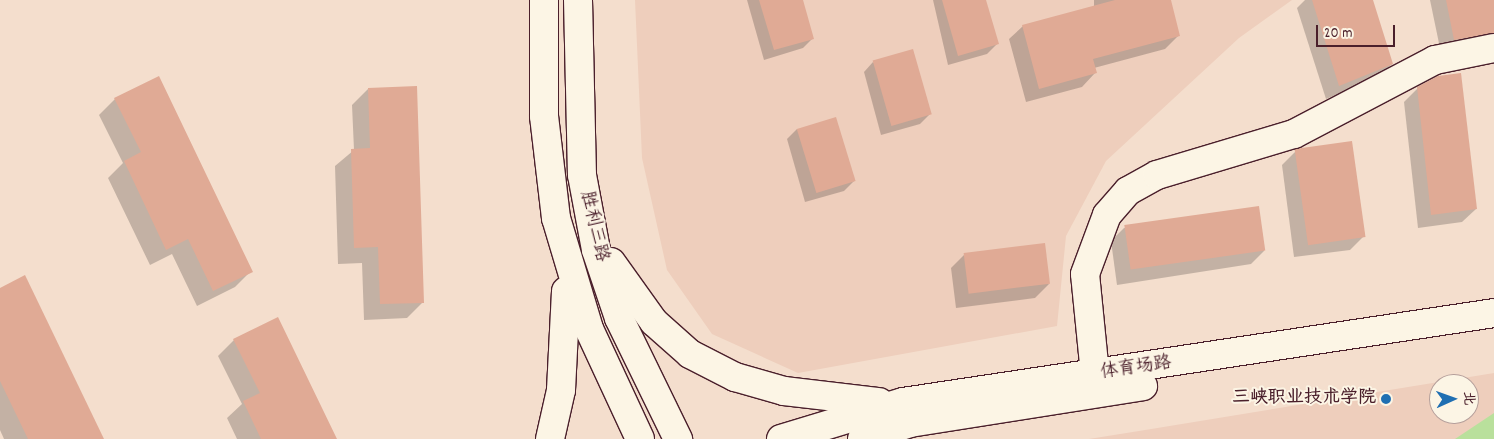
<!DOCTYPE html>
<meta charset="utf-8">
<style>
body{margin:0}
#map{position:relative;width:1494px;height:439px;overflow:hidden;background:#f4decd;font-family:Dekko,"LXGW WenKai TC",sans-serif}
div>[style]{position:absolute}
.built>*{inset:0;background:#eecebc}
.green>*{inset:0;background:#b9e09c}
.shadow>*{inset:0;background:#0003}
.building>*{inset:0;background:#e0aa95;transform-origin:0 0}
.roads{filter:drop-shadow(1px 0 #4a1f2b) drop-shadow(-1px 0 #4a1f2b) drop-shadow(0 1px #4a1f2b) drop-shadow(0 -1px #4a1f2b)}
.minor>*{height:28px;margin:-14px;padding:0 14px;transform-origin:14px;border-radius:14px;background:#fcf5e5}
.major>*{height:28px;margin:-14px;padding:0 14px;transform-origin:14px;border-radius:14px;background:#fcf5e5}
.dots>*{width:14px;height:14px;translate:-50% -50%;box-sizing:border-box;border:2px solid #fcf5e5;border-radius:50%}
span{translate:-50% -50%;white-space:nowrap;text-align:center;line-height:1.15;-webkit-text-stroke:4px #fcf5e5;paint-order:stroke}
.street-label{font-size:18px;color:#4a1f2b}
.poi-label{font-size:18px;color:#4a1f2b;font-weight:700}
.right{translate:-100% -50%;text-align:right}
.north{position:absolute;left:1429px;top:374px;width:50px;height:50px;box-sizing:border-box;background:#fcf5e5;border:1px solid #b59f9b;border-radius:50%;rotate:88deg;font-size:14px;font-weight:700;line-height:20px;text-align:center;color:#4a1f2b}
.north::after{content:'';display:block;margin:auto;width:18px;height:22px;background:#1f6fb2;clip-path:polygon(50% 0,100% 100%,50% 72%,0 100%)}
.scale{position:absolute;left:1316px;top:25px;width:79px;height:22px;box-sizing:border-box;border:2px solid #4a1f2b;border-top:0;padding-left:6px;font-size:15px;line-height:18px;white-space:nowrap;color:#4a1f2b;-webkit-text-stroke:4px #fcf5e5;paint-order:stroke}
</style>
<div id="map">
<div class="built">
<i style="clip-path:polygon(635px 0,1292px 0,1239px 38px,1106px 161px,1066px 236px,1057px 326px,798px 373px,712px 334px,667px 270px,642px 158px)"></i>
<i style="clip-path:polygon(evenodd,1494px 373px,1494px 439px,1089px 439px,1139px 431px,1494px 373px,1439px 384px,1469px 384px,1469px 414px,1439px 414px,1439px 384px)"></i>
</div>
<div class="green">
<i style="clip-path:polygon(1494px 413px,1494px 439px,1455px 439px)"></i>
</div>
<div class="shadow">
<i style="clip-path:polygon(747px 0,802px 0,813px 38px,803px 48px,764px 60px)"></i>
<i style="clip-path:polygon(933px 0,985px 0,997px 44px,987px 54px,948px 65px)"></i>
<i style="clip-path:polygon(1094px 0,1169px 0,1179px 35px,1165px 49px,1094px 68px,1095px 73px,1082px 87px,1026px 102px,1009px 39px,1023px 26px,1094px 7px)"></i>
<i style="clip-path:polygon(1305px 0,1372px 0,1392px 64px,1378px 77px,1326px 99px,1297px 8px)"></i>
<i style="clip-path:polygon(1430px 0,1494px 0,1494px 48px,1441px 53px)"></i>
<i style="clip-path:polygon(873px 62px,930px 114px,920px 124px,881px 135px,864px 72px)"></i>
<i style="clip-path:polygon(1418px 88px,1476px 209px,1462px 222px,1418px 228px,1404px 102px)"></i>
<i style="clip-path:polygon(368px 89px,423px 302px,407px 318px,364px 320px,362px 263px,338px 264px,335px 166px,354px 150px,352px 105px)"></i>
<i style="clip-path:polygon(115px 99px,251px 271px,235px 287px,197px 306px,172px 254px,150px 265px,108px 178px,123px 163px,99px 115px)"></i>
<i style="clip-path:polygon(797px 129px,854px 181px,844px 191px,805px 202px,787px 139px)"></i>
<i style="clip-path:polygon(1296px 151px,1363px 237px,1350px 250px,1294px 257px,1282px 165px)"></i>
<i style="clip-path:polygon(1258px 207px,1264px 251px,1251px 264px,1117px 285px,1111px 241px,1124px 228px)"></i>
<i style="clip-path:polygon(965px 254px,1049px 284px,1035px 298px,956px 308px,951px 268px)"></i>
<i style="clip-path:polygon(0 289px,103px 439px,4px 439px,0 430px)"></i>
<i style="clip-path:polygon(234px 340px,335px 439px,237px 439px,227px 418px,242px 404px,218px 356px)"></i>
</div>
<div class="building">
<i style="clip-path:polygon(759px 0,803px 0,814px 39px,774px 50px)"></i>
<i style="clip-path:polygon(942px 0,986px 0,999px 44px,958px 56px)"></i>
<i style="clip-path:polygon(1115px 0,1171px 0,1180px 36px,1093px 59px,1097px 73px,1039px 89px,1022px 25px)"></i>
<i style="clip-path:polygon(1312px 0,1373px 0,1393px 64px,1339px 86px)"></i>
<i style="clip-path:polygon(1446px 0,1494px 0,1494px 33px,1454px 40px)"></i>
<i style="left:913px;top:49px;width:68px;height:42px;rotate:74deg"></i>
<i style="clip-path:polygon(1461px 73px,1477px 209px,1431px 215px,1417px 87px,1438px 76px)"></i>
<i style="clip-path:polygon(159px 76px,253px 272px,213px 291px,188px 239px,166px 250px,124px 161px,141px 152px,114px 98px)"></i>
<i style="clip-path:polygon(417px 86px,424px 303px,380px 304px,378px 247px,354px 248px,351px 149px,370px 148px,368px 88px)"></i>
<i style="left:836px;top:117px;width:67px;height:41px;rotate:73deg"></i>
<i style="left:1352px;top:141px;width:97px;height:58px;rotate:82deg"></i>
<i style="left:1259px;top:206px;width:45px;height:136px;rotate:82deg"></i>
<i style="left:1045px;top:243px;width:41px;height:82px;rotate:83deg"></i>
<i style="clip-path:polygon(25px 275px,104px 439px,28px 439px,0 381px,0 288px)"></i>
<i style="clip-path:polygon(278px 317px,337px 439px,261px 439px,243px 401px,260px 393px,233px 339px)"></i>
</div>
<div class="roads">
<div class="minor">
<i style="left:1095px;top:374px;width:100px;rotate:-95.7deg"></i>
<i style="left:1085px;top:274px;width:63px;rotate:-69.6deg"></i>
<i style="left:1107px;top:215px;width:32px;rotate:-49deg"></i>
<i style="left:1128px;top:191px;width:33px;rotate:-29deg"></i>
<i style="left:1157px;top:175px;width:143px;rotate:-16.7deg"></i>
<i style="left:1294px;top:134px;width:159px;rotate:-27.7deg"></i>
<i style="left:1435px;top:60px;width:60px;rotate:-11.5deg"></i>
</div>
<div class="major">
<i style="left:544px;top:0;width:116px;rotate:90deg"></i>
<i style="left:544px;top:116px;width:103px;rotate:83.3deg"></i>
<i style="left:556px;top:218px;width:116px;rotate:73.4deg"></i>
<i style="left:589px;top:329px;width:121px;rotate:65.1deg"></i>
<i style="left:578px;top:0;width:175px;rotate:88.7deg"></i>
<i style="left:582px;top:175px;width:76px;rotate:79.4deg"></i>
<i style="left:596px;top:250px;width:72px;rotate:71.3deg"></i>
<i style="left:619px;top:318px;width:135px;rotate:64deg"></i>
<i style="left:611px;top:262px;width:74px;rotate:54.4deg"></i>
<i style="left:654px;top:322px;width:48px;rotate:41.6deg"></i>
<i style="left:690px;top:354px;width:51px;rotate:27.1deg"></i>
<i style="left:735px;top:377px;width:51px;rotate:15.9deg"></i>
<i style="left:784px;top:391px;width:96px;rotate:6.6deg"></i>
<i style="left:550px;top:439px;width:50px;rotate:-77.3deg"></i>
<i style="left:561px;top:390px;width:99px;rotate:-87.1deg"></i>
<i style="left:781px;top:439px;width:127px;rotate:-16.9deg"></i>
<i style="left:903px;top:402px;width:598px;rotate:-8.56deg"></i>
<i style="left:862px;top:439px;width:51px;rotate:-18.4deg"></i>
<i style="left:910px;top:423px;width:236px;rotate:-9deg"></i>
</div>
</div>
<div class="dots">
<i style="left:1386px;top:399px;background:#1f6fb2"></i>
</div>
<div class="street-label">
<span style="left:593px;top:227px;rotate:77deg">胜利三路</span>
<span style="left:1136px;top:369px;rotate:-8deg">体育场路</span>
</div>
<div class="poi-label">
<span class="right" style="left:1376px;top:399px">三峡职业技术学院</span>
</div>
<div class="north">北</div>
<div class="scale">20 m</div>
</div>
